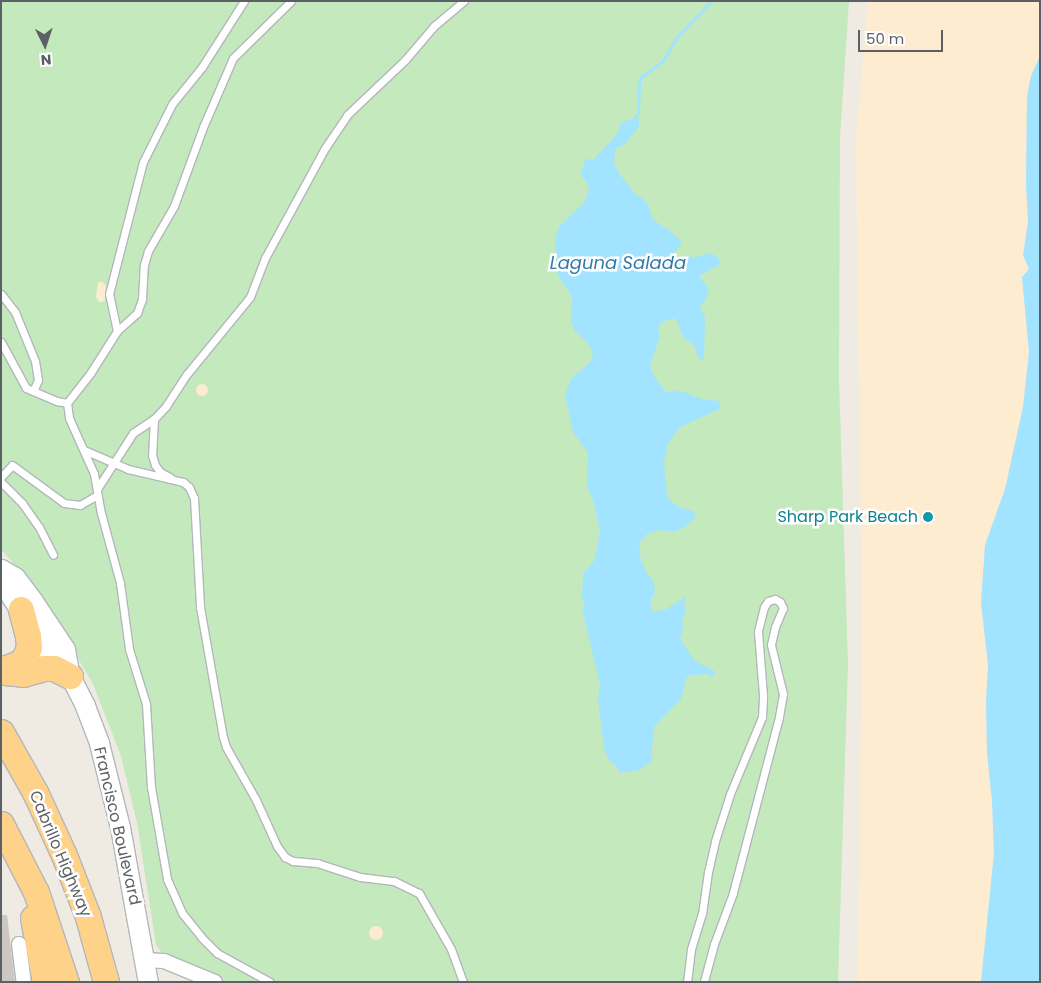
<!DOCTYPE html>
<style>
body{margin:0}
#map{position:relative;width:1041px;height:983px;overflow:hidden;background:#efebe3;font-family:Poppins,sans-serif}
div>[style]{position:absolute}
.green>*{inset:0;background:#c3e9bd}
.sand>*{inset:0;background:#fdeccf}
.round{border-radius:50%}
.water>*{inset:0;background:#a2e3ff}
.stream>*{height:3px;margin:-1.5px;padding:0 1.5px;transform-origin:1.5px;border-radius:1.5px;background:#a2e3ff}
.building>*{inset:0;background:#ccc7c2}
.roads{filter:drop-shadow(1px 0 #b3b7bb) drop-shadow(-1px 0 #b3b7bb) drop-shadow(0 1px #b3b7bb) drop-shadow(0 -1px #b3b7bb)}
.lane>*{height:7px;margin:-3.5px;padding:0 3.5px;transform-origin:3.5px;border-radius:3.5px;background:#fff}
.street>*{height:14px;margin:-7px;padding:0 7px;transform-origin:7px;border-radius:7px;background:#fff}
.secondary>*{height:19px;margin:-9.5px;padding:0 9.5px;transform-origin:9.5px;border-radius:9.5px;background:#fff}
.highway>*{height:25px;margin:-12.5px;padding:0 12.5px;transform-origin:12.5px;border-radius:12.5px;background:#ffd289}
.dots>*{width:14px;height:14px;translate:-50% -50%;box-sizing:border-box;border:2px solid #fff;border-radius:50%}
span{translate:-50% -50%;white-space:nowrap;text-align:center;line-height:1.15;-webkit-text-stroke:5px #fff;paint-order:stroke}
.culture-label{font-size:16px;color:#0d838f}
.right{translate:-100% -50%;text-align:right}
.street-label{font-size:16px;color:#5b6065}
.water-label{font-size:18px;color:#337ba7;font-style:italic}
.frame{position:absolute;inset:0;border:2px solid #5b6065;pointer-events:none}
.north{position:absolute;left:20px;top:20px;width:50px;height:50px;-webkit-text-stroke:4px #fff;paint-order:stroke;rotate:176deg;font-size:14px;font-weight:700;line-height:20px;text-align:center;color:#5b6065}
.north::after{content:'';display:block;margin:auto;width:18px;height:22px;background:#5b6065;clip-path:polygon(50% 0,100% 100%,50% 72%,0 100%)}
.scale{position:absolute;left:858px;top:30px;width:85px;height:22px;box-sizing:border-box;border:2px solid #5b6065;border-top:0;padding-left:6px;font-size:15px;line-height:18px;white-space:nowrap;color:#5b6065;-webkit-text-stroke:4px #fff;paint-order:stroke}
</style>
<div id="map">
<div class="green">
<i style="clip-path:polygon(1px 1px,849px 1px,840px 137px,839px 379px,848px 664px,838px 982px,225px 982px,165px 957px,156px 945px,137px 823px,121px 756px,93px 684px,58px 625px,25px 577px,1px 549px)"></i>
</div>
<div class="sand">
<i style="clip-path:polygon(868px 1px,1040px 1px,1040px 56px,1031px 76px,1027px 96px,1026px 184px,1028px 222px,1023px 255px,1029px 270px,1022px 277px,1029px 352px,1023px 407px,1005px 489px,985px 545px,981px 603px,988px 665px,986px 700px,987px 753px,992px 801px,994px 853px,981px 982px,858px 982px,862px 618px,856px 141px)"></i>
<i style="clip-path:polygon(98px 282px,103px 282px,106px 286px,105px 300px,102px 302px,99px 302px,96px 297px)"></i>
<i class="round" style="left:196px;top:384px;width:12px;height:12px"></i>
<i class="round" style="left:369px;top:926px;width:14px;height:14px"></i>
</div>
<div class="water">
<i style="clip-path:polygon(1040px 56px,1040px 982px,981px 982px,994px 853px,992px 801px,987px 753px,986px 700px,988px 665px,981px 603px,985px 545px,1005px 489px,1023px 407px,1029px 352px,1022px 277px,1029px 269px,1023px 255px,1028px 222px,1026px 184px,1027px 96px,1031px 76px)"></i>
<i style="clip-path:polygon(638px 113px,639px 127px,625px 144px,615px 149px,614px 164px,619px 173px,635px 194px,647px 202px,653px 220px,668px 229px,682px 242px,673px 255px,676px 260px,680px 261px,687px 255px,693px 258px,710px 253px,718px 257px,720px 264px,699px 276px,709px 289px,707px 297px,700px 308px,705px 317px,704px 361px,698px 357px,695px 346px,683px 337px,676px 318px,664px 321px,658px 327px,660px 336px,650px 366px,654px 376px,666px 392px,681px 391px,702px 399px,719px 401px,721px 408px,680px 427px,668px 444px,664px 462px,667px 497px,673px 503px,681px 508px,693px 511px,696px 514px,693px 520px,685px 527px,674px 532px,660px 530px,647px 534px,639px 544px,641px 562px,644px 564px,644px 569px,654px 583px,655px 593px,651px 599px,652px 611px,665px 610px,686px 596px,684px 606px,686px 614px,682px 617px,683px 630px,680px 639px,695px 661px,716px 672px,712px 677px,707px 674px,690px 675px,686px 679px,681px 699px,654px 727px,651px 762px,639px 770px,620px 773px,618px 768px,609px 760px,604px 748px,598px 700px,600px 684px,582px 609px,585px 608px,582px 598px,583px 574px,594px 561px,600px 532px,594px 503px,587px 486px,588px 453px,573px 432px,565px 395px,571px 379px,590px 362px,593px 353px,587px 342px,574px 330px,571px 321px,572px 296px,558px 276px,555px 240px,559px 226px,584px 203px,589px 190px,587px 182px,580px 175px,586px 157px,588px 160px,593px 160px,616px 135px,620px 129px,620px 123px,632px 119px)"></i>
</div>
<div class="stream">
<i style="left:638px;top:113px;width:30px;rotate:-88deg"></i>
<i style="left:639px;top:83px;width:8px;rotate:-67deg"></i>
<i style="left:642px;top:76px;width:24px;rotate:-35deg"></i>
<i style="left:662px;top:62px;width:29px;rotate:-59deg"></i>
<i style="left:677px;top:37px;width:50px;rotate:-46.6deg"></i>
</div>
<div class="building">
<i style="clip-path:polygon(1px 915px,7px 915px,15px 982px,2px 982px)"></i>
</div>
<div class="roads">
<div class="lane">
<i style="left:1px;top:294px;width:23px;rotate:52deg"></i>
<i style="left:15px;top:312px;width:53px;rotate:67.8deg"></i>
<i style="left:35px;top:361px;width:19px;rotate:81deg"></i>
<i style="left:38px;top:380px;width:12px;rotate:114deg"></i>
<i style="left:117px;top:331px;width:27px;rotate:-42deg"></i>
<i style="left:137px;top:313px;width:15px;rotate:-70deg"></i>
<i style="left:142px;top:299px;width:34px;rotate:-87deg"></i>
<i style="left:144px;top:265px;width:15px;rotate:-74deg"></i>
<i style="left:148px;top:251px;width:52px;rotate:-60deg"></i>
<i style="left:174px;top:206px;width:84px;rotate:-69.8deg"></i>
<i style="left:203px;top:127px;width:75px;rotate:-66.5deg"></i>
<i style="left:233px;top:58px;width:81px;rotate:-44.5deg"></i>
<i style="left:1px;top:342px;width:52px;rotate:61.5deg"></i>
<i style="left:26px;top:388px;width:34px;rotate:23deg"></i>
<i style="left:57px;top:401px;width:10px;rotate:11deg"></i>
<i style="left:67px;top:403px;width:39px;rotate:-52deg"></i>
<i style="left:91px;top:372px;width:49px;rotate:-57.6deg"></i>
<i style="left:117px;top:331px;width:38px;rotate:-102deg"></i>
<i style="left:109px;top:294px;width:136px;rotate:-75.6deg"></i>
<i style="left:143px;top:162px;width:65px;rotate:-63.4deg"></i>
<i style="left:172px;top:104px;width:48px;rotate:-51deg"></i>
<i style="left:202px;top:67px;width:78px;rotate:-57.5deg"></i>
<i style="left:67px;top:403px;width:15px;rotate:82deg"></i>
<i style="left:69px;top:418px;width:61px;rotate:65.9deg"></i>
<i style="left:94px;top:474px;width:40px;rotate:80deg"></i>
<i style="left:101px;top:513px;width:73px;rotate:74.8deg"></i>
<i style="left:120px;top:583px;width:67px;rotate:82.2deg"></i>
<i style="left:129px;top:649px;width:58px;rotate:72.8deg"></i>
<i style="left:146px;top:704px;width:83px;rotate:86.6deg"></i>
<i style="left:151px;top:787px;width:93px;rotate:80.1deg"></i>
<i style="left:167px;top:879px;width:37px;rotate:66deg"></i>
<i style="left:182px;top:913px;width:32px;rotate:51deg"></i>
<i style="left:202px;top:938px;width:21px;rotate:45deg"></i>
<i style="left:217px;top:953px;width:60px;rotate:28.7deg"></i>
<i style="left:154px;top:419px;width:36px;rotate:93deg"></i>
<i style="left:152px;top:455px;width:10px;rotate:73deg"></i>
<i style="left:155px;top:465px;width:9px;rotate:54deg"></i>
<i style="left:160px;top:472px;width:11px;rotate:27deg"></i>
<i style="left:84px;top:450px;width:48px;rotate:23.4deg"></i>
<i style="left:128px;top:469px;width:57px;rotate:13.3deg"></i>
<i style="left:183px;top:482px;width:8px;rotate:40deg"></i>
<i style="left:189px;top:487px;width:12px;rotate:66deg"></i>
<i style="left:194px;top:498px;width:109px;rotate:86.8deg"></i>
<i style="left:200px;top:607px;width:132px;rotate:80deg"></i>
<i style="left:223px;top:737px;width:10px;rotate:73deg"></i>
<i style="left:226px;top:747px;width:61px;rotate:60.5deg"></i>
<i style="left:256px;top:800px;width:51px;rotate:65.5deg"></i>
<i style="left:277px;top:846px;width:14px;rotate:54deg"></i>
<i style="left:285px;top:857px;width:9px;rotate:27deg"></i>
<i style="left:293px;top:861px;width:24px;rotate:5deg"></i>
<i style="left:317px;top:863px;width:45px;rotate:18deg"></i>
<i style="left:360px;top:877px;width:34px;rotate:7deg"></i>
<i style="left:394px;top:881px;width:28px;rotate:26deg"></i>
<i style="left:419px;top:893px;width:64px;rotate:60.3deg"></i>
<i style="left:451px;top:949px;width:35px;rotate:70deg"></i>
<i style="left:1px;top:477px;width:16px;rotate:-47deg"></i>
<i style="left:12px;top:465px;width:64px;rotate:36.2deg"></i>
<i style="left:64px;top:503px;width:16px;rotate:7deg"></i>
<i style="left:80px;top:505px;width:20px;rotate:-30deg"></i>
<i style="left:1px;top:482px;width:30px;rotate:45deg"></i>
<i style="left:22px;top:503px;width:29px;rotate:55deg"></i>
<i style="left:39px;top:527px;width:31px;rotate:63deg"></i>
<i style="left:97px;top:489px;width:67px;rotate:-57.3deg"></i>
<i style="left:133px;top:433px;width:25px;rotate:-34deg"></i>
<i style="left:154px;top:419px;width:18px;rotate:-47deg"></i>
<i style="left:166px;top:406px;width:38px;rotate:-57deg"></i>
<i style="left:187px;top:374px;width:99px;rotate:-50.7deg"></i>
<i style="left:250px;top:297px;width:42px;rotate:-69deg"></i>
<i style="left:265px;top:258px;width:125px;rotate:-61.4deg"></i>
<i style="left:325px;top:148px;width:40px;rotate:-56deg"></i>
<i style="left:347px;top:115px;width:80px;rotate:-43.5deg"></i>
<i style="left:405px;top:60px;width:45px;rotate:-49.5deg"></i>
<i style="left:434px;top:26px;width:39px;rotate:-40deg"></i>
<i style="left:687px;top:982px;width:33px;rotate:-83deg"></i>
<i style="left:691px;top:949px;width:37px;rotate:-73deg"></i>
<i style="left:702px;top:914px;width:42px;rotate:-81.9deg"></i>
<i style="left:708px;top:872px;width:32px;rotate:-77deg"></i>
<i style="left:715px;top:841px;width:49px;rotate:-72.3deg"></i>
<i style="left:730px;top:794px;width:83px;rotate:-67.4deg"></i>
<i style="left:762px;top:717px;width:22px;rotate:-87deg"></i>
<i style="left:763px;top:695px;width:64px;rotate:-94.5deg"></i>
<i style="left:758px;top:631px;width:25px;rotate:-76deg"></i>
<i style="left:764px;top:607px;width:7px;rotate:-56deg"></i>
<i style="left:768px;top:601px;width:7px;rotate:-16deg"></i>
<i style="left:775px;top:599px;width:6px;rotate:31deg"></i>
<i style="left:780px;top:602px;width:7px;rotate:63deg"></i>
<i style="left:783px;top:608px;width:21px;rotate:113deg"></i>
<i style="left:775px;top:627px;width:18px;rotate:103deg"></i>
<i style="left:771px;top:645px;width:50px;rotate:76.2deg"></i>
<i style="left:783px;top:694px;width:27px;rotate:100deg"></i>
<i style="left:778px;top:721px;width:178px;rotate:104.7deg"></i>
<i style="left:733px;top:893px;width:54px;rotate:110.4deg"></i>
<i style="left:714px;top:944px;width:39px;rotate:105deg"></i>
</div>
<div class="street">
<i style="left:19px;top:944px;width:38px;rotate:83deg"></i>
<i style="left:144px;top:960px;width:20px;rotate:3deg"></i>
<i style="left:164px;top:961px;width:55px;rotate:22.4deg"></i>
</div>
<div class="secondary">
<i style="left:1px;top:569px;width:16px;rotate:30deg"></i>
<i style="left:15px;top:577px;width:30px;rotate:53deg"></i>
<i style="left:33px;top:601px;width:58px;rotate:56.3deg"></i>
<i style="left:65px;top:649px;width:27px;rotate:80deg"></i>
<i style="left:70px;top:676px;width:34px;rotate:63deg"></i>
<i style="left:85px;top:706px;width:40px;rotate:69deg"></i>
<i style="left:99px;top:743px;width:87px;rotate:76deg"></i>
<i style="left:120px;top:827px;width:158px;rotate:79.8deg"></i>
<i style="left:1px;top:581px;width:90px;rotate:57.2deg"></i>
<i style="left:50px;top:657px;width:23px;rotate:43deg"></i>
</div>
<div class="highway">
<i style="left:1px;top:670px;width:19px;rotate:-21deg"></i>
<i style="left:19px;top:663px;width:6px;rotate:-39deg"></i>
<i style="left:24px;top:659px;width:13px;rotate:-67deg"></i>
<i style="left:29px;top:647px;width:11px;rotate:-95deg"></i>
<i style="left:28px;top:636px;width:28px;rotate:-105deg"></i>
<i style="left:5px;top:672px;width:18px;rotate:6deg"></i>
<i style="left:23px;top:674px;width:22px;rotate:-16deg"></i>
<i style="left:44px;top:668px;width:10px"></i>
<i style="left:54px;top:668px;width:18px;rotate:27deg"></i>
<i style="left:1px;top:732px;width:69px;rotate:60.5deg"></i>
<i style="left:35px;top:792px;width:69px;rotate:65.3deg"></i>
<i style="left:64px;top:855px;width:66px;rotate:68.8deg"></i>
<i style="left:88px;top:917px;width:67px;rotate:74.5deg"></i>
<i style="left:1px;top:824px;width:76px;rotate:62.8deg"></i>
<i style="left:36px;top:892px;width:95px;rotate:71.6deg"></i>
<i style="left:33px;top:918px;width:65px;rotate:79.4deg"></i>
</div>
</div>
<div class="dots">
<i style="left:928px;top:517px;background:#0f9aa8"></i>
</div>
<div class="culture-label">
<span class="right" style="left:918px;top:517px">Sharp Park Beach</span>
</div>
<div class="street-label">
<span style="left:117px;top:826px;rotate:77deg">Francisco Boulevard</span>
<span style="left:60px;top:854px;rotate:67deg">Cabrillo Highway</span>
</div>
<div class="water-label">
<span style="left:618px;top:263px">Laguna Salada</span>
</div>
<div class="frame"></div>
<div class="north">N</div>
<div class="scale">50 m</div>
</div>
